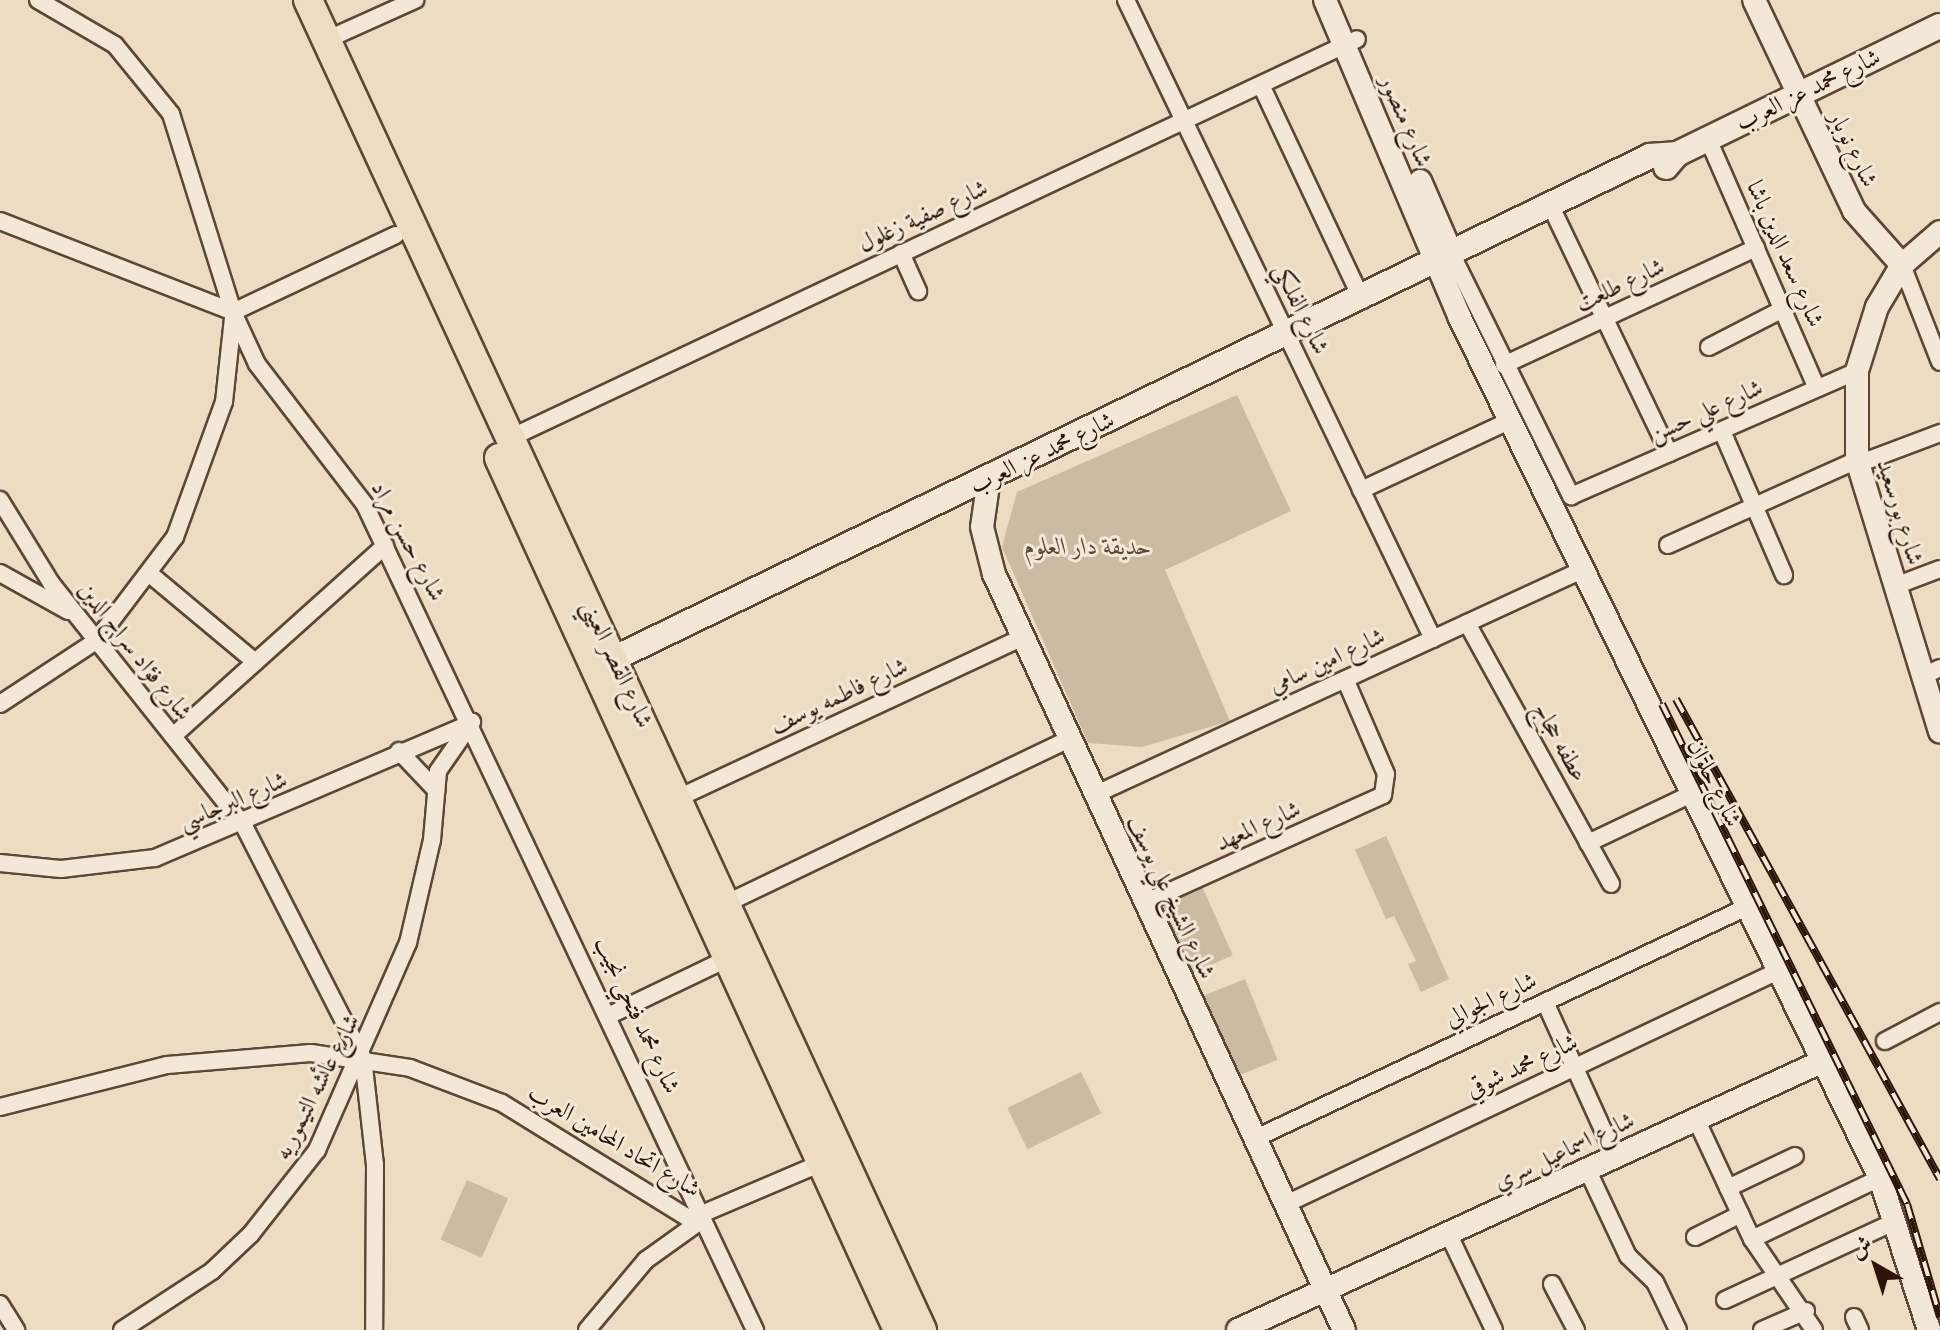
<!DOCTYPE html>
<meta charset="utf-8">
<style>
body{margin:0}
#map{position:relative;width:1940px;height:1330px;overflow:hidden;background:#eddcc2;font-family:"IM FELL Great Primer",Amiri,serif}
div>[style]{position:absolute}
.green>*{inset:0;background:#ccbaa2;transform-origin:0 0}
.roads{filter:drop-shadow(2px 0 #5d4636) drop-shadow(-2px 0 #5d4636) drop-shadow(0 2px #5d4636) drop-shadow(0 -2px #5d4636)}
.minor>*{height:16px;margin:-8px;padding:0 8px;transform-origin:8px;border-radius:8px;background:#f3e8d7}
.tertiary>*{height:22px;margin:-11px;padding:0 11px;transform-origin:11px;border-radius:11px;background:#f3e8d7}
.secondary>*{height:24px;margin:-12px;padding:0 12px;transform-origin:12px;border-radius:12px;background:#f3e8d7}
.trunk>*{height:28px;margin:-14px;padding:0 14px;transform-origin:14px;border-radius:14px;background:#eddcc2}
.rail>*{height:8px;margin-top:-4px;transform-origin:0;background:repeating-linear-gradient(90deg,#f3e8d7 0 15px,#2d1408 0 30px);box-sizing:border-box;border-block:2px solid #2d1408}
span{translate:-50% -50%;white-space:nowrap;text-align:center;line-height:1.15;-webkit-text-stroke:6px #f3e8d7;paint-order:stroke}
.street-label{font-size:24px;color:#2d1408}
.park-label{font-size:24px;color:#5d4636;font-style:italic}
.north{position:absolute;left:1836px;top:1226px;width:80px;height:80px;-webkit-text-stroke:6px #f3e8d7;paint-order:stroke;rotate:321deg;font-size:22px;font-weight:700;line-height:32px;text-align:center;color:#2d1408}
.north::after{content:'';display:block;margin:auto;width:28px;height:36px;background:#2d1408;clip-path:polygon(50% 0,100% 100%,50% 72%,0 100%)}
</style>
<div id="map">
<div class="green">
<i style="clip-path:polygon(1237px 395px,1291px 511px,1165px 570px,1230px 721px,1142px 747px,1088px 743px,1002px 547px,1017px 492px)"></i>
<i style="clip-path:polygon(1386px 836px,1449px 979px,1421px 992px,1408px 964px,1416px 961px,1394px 916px,1386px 919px,1355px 850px)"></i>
<i style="left:1201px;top:884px;width:78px;height:54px;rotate:66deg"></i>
<i style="left:1245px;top:979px;width:87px;height:49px;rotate:68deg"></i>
<i style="left:1081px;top:1072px;width:46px;height:82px;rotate:64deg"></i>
<i style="left:467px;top:1180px;width:45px;height:65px;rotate:24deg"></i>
</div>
<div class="roads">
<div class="minor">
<i style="left:38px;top:0;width:89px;rotate:30.3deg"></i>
<i style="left:115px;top:45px;width:89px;rotate:50.9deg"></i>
<i style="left:171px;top:114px;width:207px;rotate:72.6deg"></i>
<i style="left:233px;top:312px;width:57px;rotate:65.2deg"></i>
<i style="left:257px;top:364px;width:178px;rotate:52.5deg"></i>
<i style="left:365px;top:505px;width:913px;rotate:64.7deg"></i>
<i style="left:1126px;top:0;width:709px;rotate:64.34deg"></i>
<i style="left:326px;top:40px;width:98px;rotate:-24.2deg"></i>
<i style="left:1261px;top:85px;width:238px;rotate:64.8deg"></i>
<i style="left:1708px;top:139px;width:272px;rotate:66.4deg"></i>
<i style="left:1556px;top:217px;width:262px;rotate:64.4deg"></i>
<i style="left:0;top:221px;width:250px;rotate:21.3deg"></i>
<i style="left:901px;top:253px;width:42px;rotate:65.9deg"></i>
<i style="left:1453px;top:257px;width:267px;rotate:63.7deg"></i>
<i style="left:1571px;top:496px;width:312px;rotate:-23.6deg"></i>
<i style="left:1902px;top:265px;width:104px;rotate:68.6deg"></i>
<i style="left:233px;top:312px;width:180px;rotate:-25.3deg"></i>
<i style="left:1709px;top:347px;width:83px;rotate:-27.2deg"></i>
<i style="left:1504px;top:365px;width:278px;rotate:-24.9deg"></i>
<i style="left:1722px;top:431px;width:157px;rotate:66.7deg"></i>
<i style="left:510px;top:438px;width:936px;rotate:-25.22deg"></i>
<i style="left:1858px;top:464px;width:88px;rotate:-20.7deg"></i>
<i style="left:1361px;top:490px;width:163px;rotate:-25deg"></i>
<i style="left:0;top:500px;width:97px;rotate:58.4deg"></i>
<i style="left:51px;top:583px;width:308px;rotate:51.5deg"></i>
<i style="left:243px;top:824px;width:263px;rotate:62.9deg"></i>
<i style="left:363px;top:1058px;width:108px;rotate:83.6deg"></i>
<i style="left:375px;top:1165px;width:165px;rotate:90.3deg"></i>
<i style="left:1668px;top:545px;width:207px;rotate:-24.2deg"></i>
<i style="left:0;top:573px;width:78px;rotate:29.2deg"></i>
<i style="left:151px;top:575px;width:136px;rotate:39.9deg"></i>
<i style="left:1895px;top:586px;width:48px;rotate:-20.7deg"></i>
<i style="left:1467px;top:623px;width:298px;rotate:61.1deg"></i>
<i style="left:1923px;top:676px;width:19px;rotate:-25deg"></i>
<i style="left:0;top:704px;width:115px;rotate:-33.3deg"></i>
<i style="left:96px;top:641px;width:131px;rotate:-52.8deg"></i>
<i style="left:175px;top:537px;width:144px;rotate:-70.1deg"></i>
<i style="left:224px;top:402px;width:84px;rotate:-83.9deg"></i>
<i style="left:173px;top:736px;width:285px;rotate:-41.9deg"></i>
<i style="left:399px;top:751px;width:54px;rotate:46.5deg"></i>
<i style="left:1094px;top:795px;width:535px;rotate:-24.75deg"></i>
<i style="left:678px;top:798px;width:378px;rotate:-25deg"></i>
<i style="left:1588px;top:843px;width:114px;rotate:-25.4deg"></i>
<i style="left:0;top:863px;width:61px;rotate:5.6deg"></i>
<i style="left:61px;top:869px;width:95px;rotate:-6.7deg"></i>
<i style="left:155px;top:858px;width:344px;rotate:-23.1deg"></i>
<i style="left:1144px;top:903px;width:262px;rotate:-24.3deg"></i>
<i style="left:1383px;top:795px;width:21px;rotate:-82deg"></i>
<i style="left:1386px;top:774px;width:103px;rotate:-113.3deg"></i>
<i style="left:725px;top:904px;width:380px;rotate:-25.6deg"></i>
<i style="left:1545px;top:1002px;width:169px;rotate:65.6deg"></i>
<i style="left:612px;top:1014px;width:130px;rotate:-25.6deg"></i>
<i style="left:1885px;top:1041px;width:62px;rotate:-27.8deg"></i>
<i style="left:0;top:1107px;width:172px;rotate:-14.1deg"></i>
<i style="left:167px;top:1065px;width:144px;rotate:-4.8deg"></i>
<i style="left:311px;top:1053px;width:100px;rotate:8.6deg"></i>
<i style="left:410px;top:1068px;width:98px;rotate:20.8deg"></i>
<i style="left:502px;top:1103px;width:221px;rotate:31.7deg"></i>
<i style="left:690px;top:1219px;width:142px;rotate:-23.1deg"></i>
<i style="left:1696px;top:1119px;width:132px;rotate:65deg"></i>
<i style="left:1752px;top:1239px;width:110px;rotate:55.7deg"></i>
<i style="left:1256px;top:1138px;width:543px;rotate:-25.2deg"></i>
<i style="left:1587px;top:1169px;width:96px;rotate:64.8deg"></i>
<i style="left:1628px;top:1256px;width:37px;rotate:44deg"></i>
<i style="left:1655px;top:1282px;width:53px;rotate:64.4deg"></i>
<i style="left:1728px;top:1188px;width:74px;rotate:-25.5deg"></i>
<i style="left:1286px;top:1204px;width:544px;rotate:-25.34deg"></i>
<i style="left:1448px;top:1233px;width:107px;rotate:64.6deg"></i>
<i style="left:1695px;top:1237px;width:51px;rotate:-26.6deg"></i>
<i style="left:1752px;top:1239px;width:142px;rotate:-25.5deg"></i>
<i style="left:1552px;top:1284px;width:52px;rotate:62.4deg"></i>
<i style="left:1725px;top:1300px;width:188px;rotate:-24.8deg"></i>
<i style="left:0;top:1304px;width:31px;rotate:58deg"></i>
<i style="left:1854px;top:1317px;width:14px;rotate:65deg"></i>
<i style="left:122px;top:1330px;width:108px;rotate:-33.2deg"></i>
<i style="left:212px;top:1271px;width:54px;rotate:-43.5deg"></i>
<i style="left:251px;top:1234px;width:107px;rotate:-51.8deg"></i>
<i style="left:317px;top:1150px;width:226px;rotate:-66.3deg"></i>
<i style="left:408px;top:943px;width:106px;rotate:-76.9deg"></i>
<i style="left:432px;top:840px;width:69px;rotate:-85deg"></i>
<i style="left:438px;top:771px;width:60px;rotate:-55.2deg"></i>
<i style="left:587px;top:1330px;width:92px;rotate:-49.9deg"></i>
<i style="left:646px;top:1260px;width:70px;rotate:-35.7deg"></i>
<i style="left:1762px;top:1330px;width:48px;rotate:-23.4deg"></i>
</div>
<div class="tertiary">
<i style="left:1325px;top:0;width:345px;rotate:67deg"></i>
<i style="left:1460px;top:318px;width:957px;rotate:63.97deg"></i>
<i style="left:1880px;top:1178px;width:160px;rotate:72.1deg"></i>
<i style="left:1754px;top:0;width:233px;rotate:64.6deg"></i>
<i style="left:1854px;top:211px;width:72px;rotate:48.4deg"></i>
<i style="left:1420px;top:181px;width:83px;rotate:66.5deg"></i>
<i style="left:1940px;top:232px;width:50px;rotate:139deg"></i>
<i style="left:1902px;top:265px;width:49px;rotate:120.8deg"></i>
<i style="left:1877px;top:307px;width:67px;rotate:107.4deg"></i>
<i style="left:1857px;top:371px;width:89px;rotate:90deg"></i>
<i style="left:1857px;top:460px;width:284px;rotate:73deg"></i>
<i style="left:989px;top:478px;width:49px;rotate:98.1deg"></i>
<i style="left:982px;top:527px;width:49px;rotate:75.7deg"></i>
<i style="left:994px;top:574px;width:833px;rotate:65.16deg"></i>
<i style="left:1238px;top:1330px;width:644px;rotate:-24.69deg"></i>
</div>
<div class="secondary">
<i style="left:1666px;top:167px;width:17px;rotate:-50deg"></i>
<i style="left:1677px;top:154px;width:292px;rotate:-26deg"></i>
<i style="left:615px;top:658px;width:1150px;rotate:-25.87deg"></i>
<i style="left:1650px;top:156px;width:27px;rotate:-4deg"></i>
</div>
<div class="trunk">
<i style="left:308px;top:0;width:1465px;rotate:65.22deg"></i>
<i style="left:499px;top:458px;width:959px;rotate:65.41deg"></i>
</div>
</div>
<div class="rail">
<i style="left:1676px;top:699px;width:548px;rotate:61.19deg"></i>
<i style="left:1662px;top:704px;width:557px;rotate:63.9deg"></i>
<i style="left:1907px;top:1204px;width:118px;rotate:73.7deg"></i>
</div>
<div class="street-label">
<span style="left:1808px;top:90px;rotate:-26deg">شارع محمد عز العرب</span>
<span style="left:1406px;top:121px;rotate:67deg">شارع منصور</span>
<span style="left:1853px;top:149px;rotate:64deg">شارع نوبار</span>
<span style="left:923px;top:216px;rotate:-25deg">شارع صفية زغلول</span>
<span style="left:1785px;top:254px;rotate:66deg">شارع سعد الدين باشا</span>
<span style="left:1620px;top:285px;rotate:-25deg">شارع طلعت</span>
<span style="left:1301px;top:309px;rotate:64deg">شارع الفلكي</span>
<span style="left:1706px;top:411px;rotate:-24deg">شارع علي حسن</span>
<span style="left:1042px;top:453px;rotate:-26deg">شارع محمد عز العرب</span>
<span style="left:1900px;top:512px;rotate:73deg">شارع بورسعيد</span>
<span style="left:408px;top:541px;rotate:62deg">شارع حسن مراد</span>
<span style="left:135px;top:651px;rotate:52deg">شارع فؤاد سراج الدين</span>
<span style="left:1327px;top:661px;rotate:-25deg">شارع امين سامي</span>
<span style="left:617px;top:664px;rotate:65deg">شارع القصر العيني</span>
<span style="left:839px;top:696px;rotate:-25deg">شارع فاطمه يوسف</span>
<span style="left:1560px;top:742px;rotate:61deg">عطفه حجاج</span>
<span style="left:1714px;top:783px;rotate:64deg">شارع حلوان</span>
<span style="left:233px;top:801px;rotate:-23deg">شارع البرجاسي</span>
<span style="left:1258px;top:826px;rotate:-24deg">شارع المعهد</span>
<span style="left:1171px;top:897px;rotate:65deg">شارع الشيخ علي يوسف</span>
<span style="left:1491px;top:1000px;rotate:-25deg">شارع الجوالي</span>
<span style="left:637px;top:1015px;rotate:65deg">شارع محمد فتحي نجيب</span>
<span style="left:1522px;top:1066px;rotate:-25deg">شارع محمد شوقي</span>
<span style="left:317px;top:1087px;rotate:-63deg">شارع عائشه التيموريه</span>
<span style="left:614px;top:1141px;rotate:31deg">شارع اتحاد المحامين العرب</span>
<span style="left:1564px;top:1151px;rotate:-25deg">شارع اسماعيل سري</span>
</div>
<div class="park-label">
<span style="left:1088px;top:547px">حديقة دار العلوم</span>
</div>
<div class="north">ش</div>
</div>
